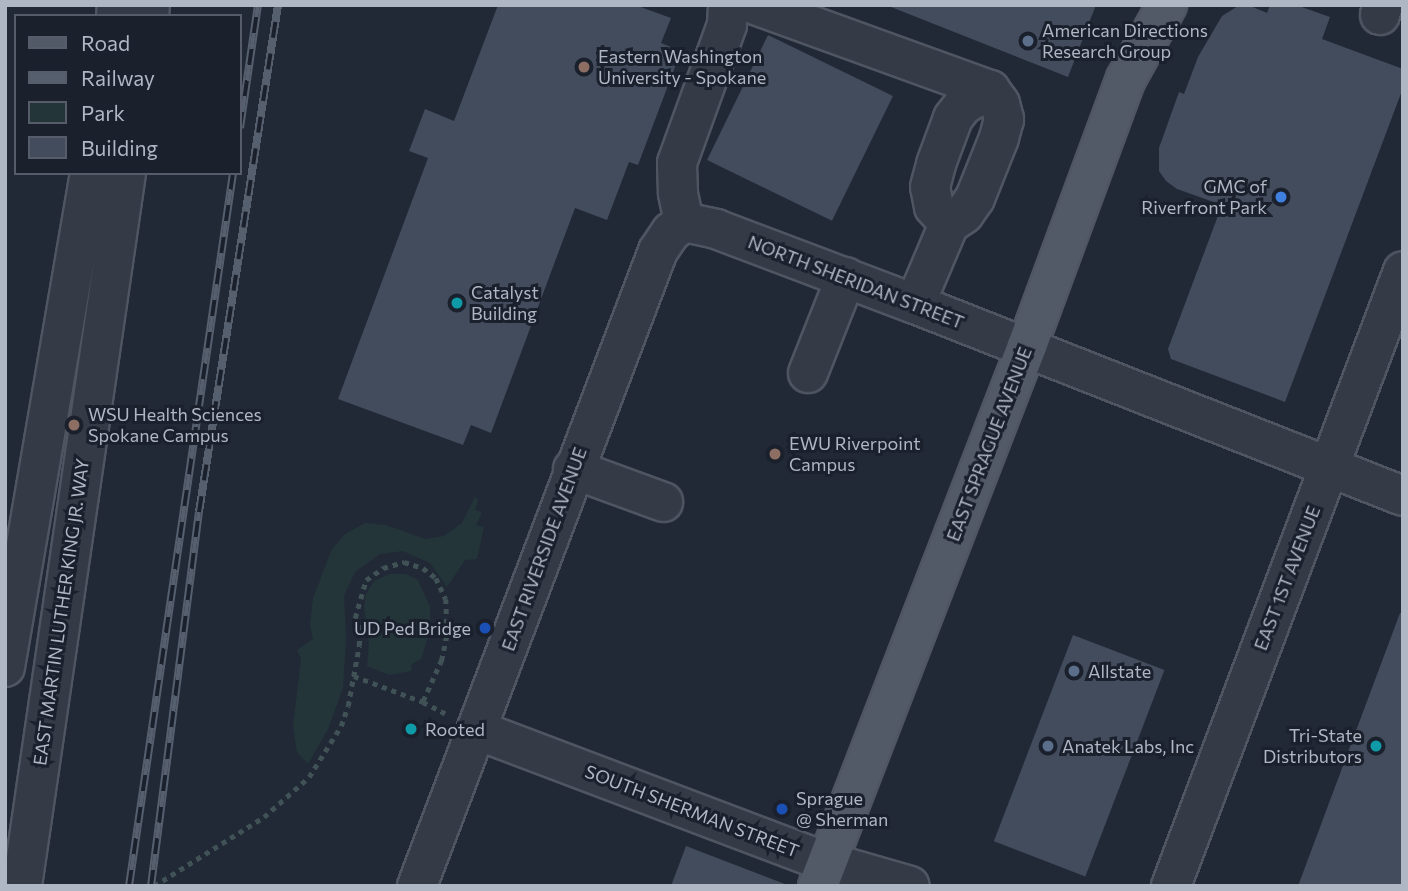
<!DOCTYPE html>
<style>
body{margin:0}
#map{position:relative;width:1408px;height:891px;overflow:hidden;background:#212937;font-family:Commissioner,sans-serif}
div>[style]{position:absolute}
.green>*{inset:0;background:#233538}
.building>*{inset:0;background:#424c5c;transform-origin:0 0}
.path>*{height:4.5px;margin-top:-2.25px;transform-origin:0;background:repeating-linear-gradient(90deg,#405255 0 5px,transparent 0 10px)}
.roads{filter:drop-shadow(2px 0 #4f5662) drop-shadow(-2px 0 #4f5662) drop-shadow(0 2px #4f5662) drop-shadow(0 -2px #4f5662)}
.minor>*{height:38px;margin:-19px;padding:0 19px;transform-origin:19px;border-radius:19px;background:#343b47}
.major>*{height:38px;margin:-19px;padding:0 19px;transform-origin:19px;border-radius:19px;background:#525a67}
.rail>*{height:8px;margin-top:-4px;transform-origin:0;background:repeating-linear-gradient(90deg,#1a202c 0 16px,#565f6e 0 32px);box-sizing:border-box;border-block:2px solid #565f6e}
.dots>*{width:19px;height:19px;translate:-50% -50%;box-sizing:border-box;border:4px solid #1a202c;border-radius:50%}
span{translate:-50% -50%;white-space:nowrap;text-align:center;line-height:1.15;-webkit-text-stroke:6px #1a202c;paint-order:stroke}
.poi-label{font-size:18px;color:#afb6c4}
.left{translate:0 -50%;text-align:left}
.right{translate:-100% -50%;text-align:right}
.street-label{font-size:18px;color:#afb6c4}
.frame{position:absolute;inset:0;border:7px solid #afb6c4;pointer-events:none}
.legend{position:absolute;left:14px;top:14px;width:228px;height:161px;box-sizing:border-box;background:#1a202c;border:2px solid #565c69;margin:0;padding:9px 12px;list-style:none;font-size:21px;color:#afb6c4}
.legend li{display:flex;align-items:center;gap:14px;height:35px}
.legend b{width:35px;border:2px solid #565c69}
</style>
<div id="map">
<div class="green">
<i style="clip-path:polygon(475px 497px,478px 500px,475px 510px,482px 512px,476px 525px,484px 527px,477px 559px,465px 560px,447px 587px,430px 563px,403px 551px,380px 554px,355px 572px,344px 596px,346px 639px,343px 688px,328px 729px,308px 764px,297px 752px,293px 727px,301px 659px,297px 650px,313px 639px,310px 625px,313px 598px,332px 549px,345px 534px,365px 523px,386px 525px,425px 539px,444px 536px,462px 523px)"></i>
<i style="clip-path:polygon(390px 574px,406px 574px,418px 580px,430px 607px,430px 631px,421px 659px,412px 664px,411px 671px,389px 675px,367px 666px,369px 644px,364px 607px,366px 594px,374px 581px)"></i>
</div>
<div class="building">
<i style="clip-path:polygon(498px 5px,635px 5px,671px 18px,661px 43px,681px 51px,638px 165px,629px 162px,607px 220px,575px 208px,491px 433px,471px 425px,463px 445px,338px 399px,428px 158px,409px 151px,425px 109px,454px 121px)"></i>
<i style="clip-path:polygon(886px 5px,1096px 5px,1068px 77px)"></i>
<i style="clip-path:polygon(1248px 5px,1267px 13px,1270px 5px,1296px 5px,1330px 17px,1322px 39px,1403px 69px,1403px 88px,1285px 402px,1171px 359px,1168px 349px,1222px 205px,1177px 189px,1166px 181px,1159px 171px,1159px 148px,1179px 92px,1184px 94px,1198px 57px,1222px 16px,1238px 6px)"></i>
<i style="left:768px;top:35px;width:139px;height:139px;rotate:26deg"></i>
<i style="clip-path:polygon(1400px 613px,1403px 613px,1403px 886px,1298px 886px)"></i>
<i style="left:1073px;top:635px;width:98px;height:221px;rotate:21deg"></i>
<i style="clip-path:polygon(686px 846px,785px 884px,784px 886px,671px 886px)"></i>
</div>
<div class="path">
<i style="left:354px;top:676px;width:74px;rotate:20.6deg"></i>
<i style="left:423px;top:702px;width:27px;rotate:27deg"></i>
<i style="left:154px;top:886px;width:130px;rotate:-32.1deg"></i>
<i style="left:264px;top:817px;width:60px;rotate:-41.6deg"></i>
<i style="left:309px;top:777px;width:60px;rotate:-57.9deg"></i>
<i style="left:341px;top:726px;width:21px;rotate:-71deg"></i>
<i style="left:348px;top:706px;width:61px;rotate:-79.6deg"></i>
<i style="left:359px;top:646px;width:16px;rotate:-86deg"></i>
<i style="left:360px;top:630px;width:13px;rotate:-113deg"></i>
<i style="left:355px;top:618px;width:40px;rotate:-74deg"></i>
<i style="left:366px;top:580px;width:21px;rotate:-35deg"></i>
<i style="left:383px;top:568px;width:22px;rotate:-16deg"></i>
<i style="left:404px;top:562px;width:20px;rotate:18deg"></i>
<i style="left:423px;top:568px;width:16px;rotate:38deg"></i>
<i style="left:436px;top:578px;width:23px;rotate:65deg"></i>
<i style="left:446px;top:599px;width:37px;rotate:88deg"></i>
<i style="left:447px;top:636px;width:25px;rotate:102deg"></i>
<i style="left:442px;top:660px;width:46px;rotate:114.3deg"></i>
</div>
<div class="roads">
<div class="minor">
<i style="left:755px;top:5px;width:250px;rotate:19.9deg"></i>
<i style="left:990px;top:90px;width:17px;rotate:54deg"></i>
<i style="left:1000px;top:104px;width:16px;rotate:75deg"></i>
<i style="left:1004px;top:119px;width:20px;rotate:105deg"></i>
<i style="left:999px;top:138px;width:65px;rotate:111.8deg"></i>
<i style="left:975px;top:198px;width:19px;rotate:125deg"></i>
<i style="left:964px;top:214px;width:18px;rotate:146deg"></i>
<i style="left:949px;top:224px;width:87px;rotate:113deg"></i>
<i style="left:1380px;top:15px;width:10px;rotate:-73deg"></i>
<i style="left:116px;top:16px;width:11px;rotate:-85deg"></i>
<i style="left:149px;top:16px;width:11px;rotate:-85deg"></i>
<i style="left:684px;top:222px;width:33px;rotate:12deg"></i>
<i style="left:716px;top:229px;width:213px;rotate:20.7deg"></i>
<i style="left:915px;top:304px;width:524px;rotate:21.48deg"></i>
<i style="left:684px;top:222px;width:30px;rotate:-102deg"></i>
<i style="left:678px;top:193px;width:30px;rotate:-92deg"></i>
<i style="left:677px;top:163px;width:147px;rotate:-70.1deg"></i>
<i style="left:727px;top:25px;width:20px;rotate:-87deg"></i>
<i style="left:949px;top:224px;width:23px;rotate:-131deg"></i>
<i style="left:934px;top:207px;width:20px;rotate:-101deg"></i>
<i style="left:930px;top:187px;width:24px;rotate:-75deg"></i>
<i style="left:936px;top:164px;width:49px;rotate:-69.7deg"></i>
<i style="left:953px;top:118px;width:16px;rotate:-52deg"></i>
<i style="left:963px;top:105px;width:31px;rotate:-29deg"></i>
<i style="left:808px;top:373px;width:103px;rotate:-68.4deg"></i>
<i style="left:573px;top:469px;width:96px;rotate:20.1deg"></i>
<i style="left:5px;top:667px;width:501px;rotate:-80.24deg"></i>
<i style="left:477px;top:730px;width:374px;rotate:20.7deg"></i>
<i style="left:827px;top:862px;width:86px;rotate:16.1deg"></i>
<i style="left:22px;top:886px;width:721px;rotate:-81.7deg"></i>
<i style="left:417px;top:886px;width:679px;rotate:-69.22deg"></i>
<i style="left:658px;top:251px;width:23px;rotate:-56deg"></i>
<i style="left:671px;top:232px;width:16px;rotate:-38deg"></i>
<i style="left:1171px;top:886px;width:657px;rotate:-69.33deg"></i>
</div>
<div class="major">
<i style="left:818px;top:886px;width:579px;rotate:-68.84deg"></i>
<i style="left:1027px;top:346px;width:285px;rotate:-69.7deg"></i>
<i style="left:1126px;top:79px;width:85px;rotate:-61deg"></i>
</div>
</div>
<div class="rail">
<i style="left:240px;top:128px;width:124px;rotate:-81.7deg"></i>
<i style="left:129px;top:886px;width:721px;rotate:-81.7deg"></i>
<i style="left:151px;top:886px;width:377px;rotate:-82.7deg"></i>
<i style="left:199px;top:512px;width:513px;rotate:-81.14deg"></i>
</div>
<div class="dots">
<i style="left:1028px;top:41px;background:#5c6f8a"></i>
<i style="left:584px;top:67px;background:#8d6e63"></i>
<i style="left:1281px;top:197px;background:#3f7fe0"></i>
<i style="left:457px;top:303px;background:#0f9aa8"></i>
<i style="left:74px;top:425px;background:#8d6e63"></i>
<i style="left:775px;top:454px;background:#8d6e63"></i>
<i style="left:485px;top:628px;background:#1a4fb4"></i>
<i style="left:1074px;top:671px;background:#5c6f8a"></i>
<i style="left:411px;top:729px;background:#0f9aa8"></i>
<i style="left:1048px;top:746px;background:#5c6f8a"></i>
<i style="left:1376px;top:746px;background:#0f9aa8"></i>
<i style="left:782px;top:809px;background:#1a4fb4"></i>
</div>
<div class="poi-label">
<span class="left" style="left:1042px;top:41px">American Directions<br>Research Group</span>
<span class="left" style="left:598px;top:67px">Eastern Washington<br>University - Spokane</span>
<span class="right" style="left:1267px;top:197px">GMC of<br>Riverfront Park</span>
<span class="left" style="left:471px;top:303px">Catalyst<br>Building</span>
<span class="left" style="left:88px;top:425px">WSU Health Sciences<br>Spokane Campus</span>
<span class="left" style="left:789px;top:454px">EWU Riverpoint<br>Campus</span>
<span class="right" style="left:471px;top:628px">UD Ped Bridge</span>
<span class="left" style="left:1088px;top:671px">Allstate</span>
<span class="left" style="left:425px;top:729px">Rooted</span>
<span class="right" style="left:1362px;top:746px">Tri-State<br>Distributors</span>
<span class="left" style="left:1062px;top:746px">Anatek Labs, Inc</span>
<span class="left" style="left:796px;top:809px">Sprague<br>@ Sherman</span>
</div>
<div class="street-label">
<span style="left:856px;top:282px;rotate:21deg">NORTH SHERIDAN STREET</span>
<span style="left:989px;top:444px;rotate:-69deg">EAST SPRAGUE AVENUE</span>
<span style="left:544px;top:549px;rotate:-70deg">EAST RIVERSIDE AVENUE</span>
<span style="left:1287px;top:578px;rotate:-69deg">EAST 1ST AVENUE</span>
<span style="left:61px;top:612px;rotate:-82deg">EAST MARTIN LUTHER KING JR. WAY</span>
<span style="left:692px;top:811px;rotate:21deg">SOUTH SHERMAN STREET</span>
</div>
<div class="frame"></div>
<ul class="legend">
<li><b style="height:9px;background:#525a67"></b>Road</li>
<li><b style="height:9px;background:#565f6e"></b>Railway</li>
<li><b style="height:19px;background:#233538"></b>Park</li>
<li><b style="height:19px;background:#424c5c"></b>Building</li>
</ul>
</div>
